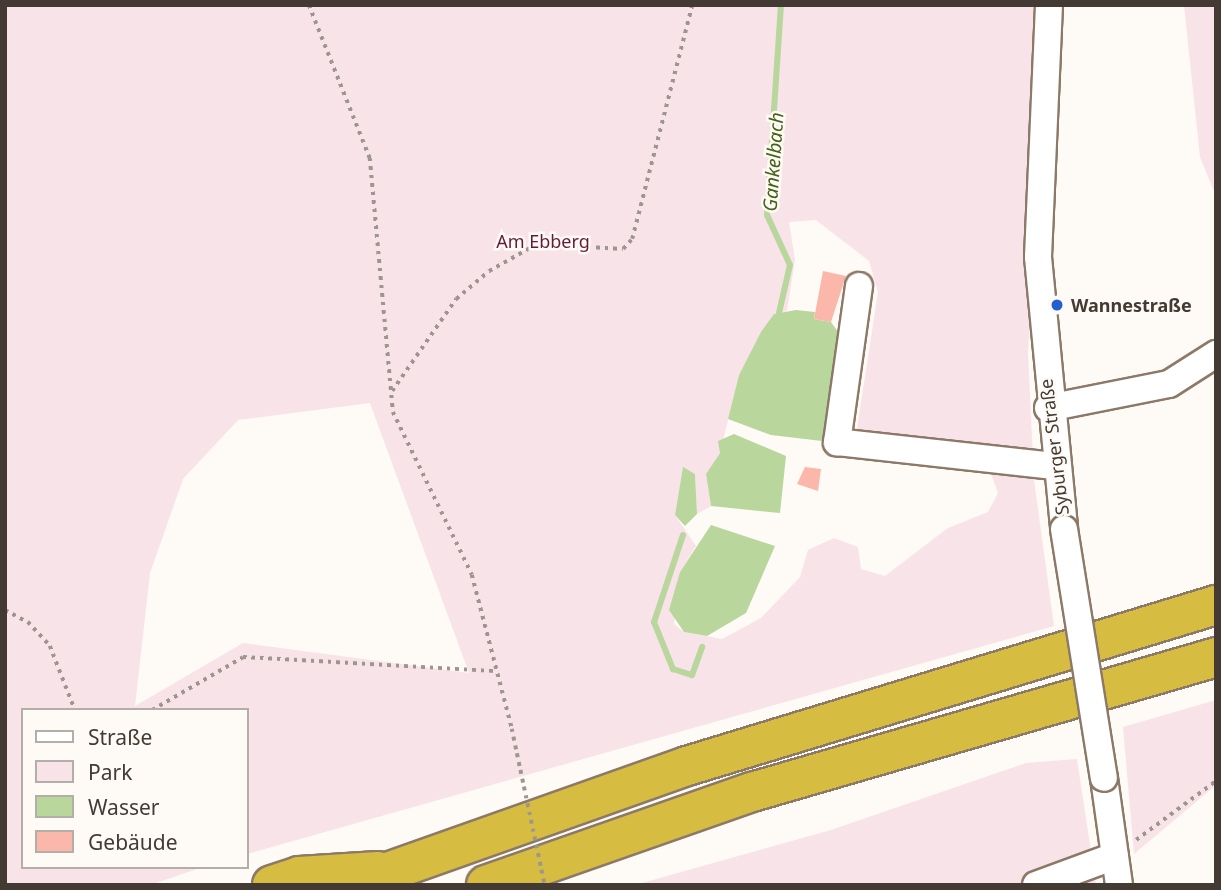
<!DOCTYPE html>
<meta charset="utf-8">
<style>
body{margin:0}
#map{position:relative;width:1221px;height:890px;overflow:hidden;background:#fefaf6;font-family:"Noto Sans",sans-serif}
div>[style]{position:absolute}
.green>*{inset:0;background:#f8e3e9}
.water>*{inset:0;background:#b9d69d}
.stream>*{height:6px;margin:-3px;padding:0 3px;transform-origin:3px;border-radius:3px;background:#b9d69d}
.building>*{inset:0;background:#fbb7a9}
.path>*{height:3.5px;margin-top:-1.75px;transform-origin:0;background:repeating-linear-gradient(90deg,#9c968f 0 3.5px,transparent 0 8.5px)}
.roads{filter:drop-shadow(2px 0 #8c7967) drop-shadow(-2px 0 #8c7967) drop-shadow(0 2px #8c7967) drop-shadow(0 -2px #8c7967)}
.minor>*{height:26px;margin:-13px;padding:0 13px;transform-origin:13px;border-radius:13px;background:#fff}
.highway>*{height:38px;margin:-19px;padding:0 19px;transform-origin:19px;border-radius:19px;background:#d6bd41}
.path-bridge>*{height:3.5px;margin-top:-1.75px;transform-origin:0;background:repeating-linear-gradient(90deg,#9c968f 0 3.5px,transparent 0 8.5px)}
.bridges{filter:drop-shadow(2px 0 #8c7967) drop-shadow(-2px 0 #8c7967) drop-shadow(0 2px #8c7967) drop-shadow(0 -2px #8c7967)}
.minor-bridge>*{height:26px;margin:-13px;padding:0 13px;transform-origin:13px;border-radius:13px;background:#fff}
.dots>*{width:19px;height:19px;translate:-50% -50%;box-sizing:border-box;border:4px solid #fefaf6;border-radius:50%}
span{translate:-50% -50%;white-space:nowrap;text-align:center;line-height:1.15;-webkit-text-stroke:5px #fefaf6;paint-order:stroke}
.park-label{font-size:18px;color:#661a3a}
.poi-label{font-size:18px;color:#433b33;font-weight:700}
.left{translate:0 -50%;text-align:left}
.street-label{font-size:18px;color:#433b33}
.water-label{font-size:19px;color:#426313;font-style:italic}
.frame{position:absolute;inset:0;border:7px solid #433b33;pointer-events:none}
.legend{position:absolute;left:21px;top:708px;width:228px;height:161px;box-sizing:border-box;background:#fefaf6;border:2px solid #b3aea8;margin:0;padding:9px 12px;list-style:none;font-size:21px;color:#433b33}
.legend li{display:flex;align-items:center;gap:14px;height:35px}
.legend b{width:35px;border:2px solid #b3aea8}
</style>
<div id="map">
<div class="green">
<i style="clip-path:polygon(evenodd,5px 5px,1047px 5px,1028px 353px,1034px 480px,1054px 626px,247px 854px,247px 710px,23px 710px,23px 867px,203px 867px,150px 885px,5px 885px,5px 5px,816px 220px,869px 261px,878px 292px,856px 435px,984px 454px,998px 493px,988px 512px,948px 528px,885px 576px,861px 569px,858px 547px,834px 538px,808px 550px,800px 577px,761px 618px,722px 639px,684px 632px,674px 624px,680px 572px,696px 546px,675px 515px,683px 468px,695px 474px,697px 514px,711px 506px,706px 474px,720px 453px,739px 375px,774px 314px,787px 311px,795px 260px,789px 222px,816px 220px,5px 5px,370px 403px,469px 673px,243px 643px,135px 706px,150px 573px,183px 479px,238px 420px,370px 403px)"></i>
<i style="clip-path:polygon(1184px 5px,1216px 5px,1216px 196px,1200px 157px)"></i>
<i style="clip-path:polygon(1216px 700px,1216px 785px,1134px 854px,1123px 727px)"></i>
<i style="clip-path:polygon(1077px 759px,1096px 885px,635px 885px,831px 830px,1026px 763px)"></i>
</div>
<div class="water">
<i style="clip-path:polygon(796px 310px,815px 312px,814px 319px,831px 322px,838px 332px,822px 441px,771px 435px,728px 419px,739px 375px,761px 332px,774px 314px)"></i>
<i style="clip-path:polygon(734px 434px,786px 456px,780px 513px,711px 506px,706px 474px,720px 453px,718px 441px)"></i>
<i style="clip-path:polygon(683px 467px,695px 474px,697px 514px,685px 526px,675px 515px)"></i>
<i style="clip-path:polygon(711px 525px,775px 546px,746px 613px,707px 636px,684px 632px,669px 610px,680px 572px)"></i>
</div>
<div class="stream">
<i style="left:779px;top:313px;width:49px;rotate:-77.1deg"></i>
<i style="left:790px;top:265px;width:55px;rotate:-114.7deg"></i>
<i style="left:767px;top:215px;width:210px;rotate:-86.2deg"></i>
<i style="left:683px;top:535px;width:92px;rotate:108.4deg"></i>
<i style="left:654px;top:622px;width:51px;rotate:68deg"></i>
<i style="left:673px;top:669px;width:20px;rotate:18deg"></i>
<i style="left:692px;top:675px;width:30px;rotate:-70deg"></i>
</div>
<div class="building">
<i style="clip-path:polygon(823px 271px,846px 276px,831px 322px,814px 319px)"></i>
<i style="clip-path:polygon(805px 467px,821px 469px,818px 491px,797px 484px)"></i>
</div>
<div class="path">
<i style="left:309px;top:5px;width:165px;rotate:68.3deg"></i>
<i style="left:370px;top:158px;width:255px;rotate:84.8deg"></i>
<i style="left:393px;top:412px;width:181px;rotate:64.1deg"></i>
<i style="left:472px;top:575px;width:159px;rotate:75.4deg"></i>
<i style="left:392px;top:391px;width:112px;rotate:-55.2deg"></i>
<i style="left:456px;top:299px;width:43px;rotate:-40.3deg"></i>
<i style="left:489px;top:271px;width:55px;rotate:-29.4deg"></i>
<i style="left:537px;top:244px;width:86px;rotate:3.3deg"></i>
<i style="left:623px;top:249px;width:13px;rotate:-48deg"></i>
<i style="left:632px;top:239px;width:242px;rotate:-75.6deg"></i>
<i style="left:5px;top:610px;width:26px;rotate:28deg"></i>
<i style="left:28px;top:622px;width:33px;rotate:47deg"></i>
<i style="left:50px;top:646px;width:69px;rotate:68.7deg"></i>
<i style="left:152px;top:710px;width:105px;rotate:-30.2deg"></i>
<i style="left:243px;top:657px;width:253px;rotate:3.2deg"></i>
<i style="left:1136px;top:840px;width:99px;rotate:-36.4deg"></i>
</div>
<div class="roads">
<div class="minor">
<i style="left:1049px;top:5px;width:252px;rotate:92.5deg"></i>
<i style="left:1038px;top:257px;width:273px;rotate:84.5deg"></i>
<i style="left:859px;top:286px;width:158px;rotate:98deg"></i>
<i style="left:837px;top:442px;width:219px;rotate:6.3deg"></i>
<i style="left:1048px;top:408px;width:123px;rotate:-11.2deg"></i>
<i style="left:1169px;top:384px;width:56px;rotate:-32.6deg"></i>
<i style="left:1104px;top:778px;width:108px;rotate:82deg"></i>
<i style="left:1036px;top:885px;width:84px;rotate:-20.2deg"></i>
</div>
<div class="highway">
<i style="left:272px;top:885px;width:28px;rotate:-18deg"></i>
<i style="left:299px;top:876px;width:79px;rotate:-3.6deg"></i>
<i style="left:351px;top:885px;width:356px;rotate:-19.5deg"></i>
<i style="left:687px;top:766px;width:553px;rotate:-16.93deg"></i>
<i style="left:486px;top:885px;width:282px;rotate:-19.3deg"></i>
<i style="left:752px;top:792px;width:483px;rotate:-16.2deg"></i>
</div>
</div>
<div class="path-bridge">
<i style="left:512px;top:729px;width:159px;rotate:78.1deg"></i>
</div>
<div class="bridges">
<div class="minor-bridge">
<i style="left:1064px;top:529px;width:252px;rotate:80.9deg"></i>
</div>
</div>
<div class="dots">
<i style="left:1057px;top:305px;background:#2261cd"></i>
</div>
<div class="park-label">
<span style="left:543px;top:241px">Am Ebberg</span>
</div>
<div class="poi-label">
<span class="left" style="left:1071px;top:305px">Wannestraße</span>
</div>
<div class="street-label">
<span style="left:1054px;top:447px;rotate:-97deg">Syburger Straße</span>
</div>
<div class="water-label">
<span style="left:774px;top:162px;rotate:-86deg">Gankelbach</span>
</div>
<div class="frame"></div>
<ul class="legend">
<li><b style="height:9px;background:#fff"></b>Straße</li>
<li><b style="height:19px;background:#f8e3e9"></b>Park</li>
<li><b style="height:19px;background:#b9d69d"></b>Wasser</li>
<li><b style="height:19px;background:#fbb7a9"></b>Gebäude</li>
</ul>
</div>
